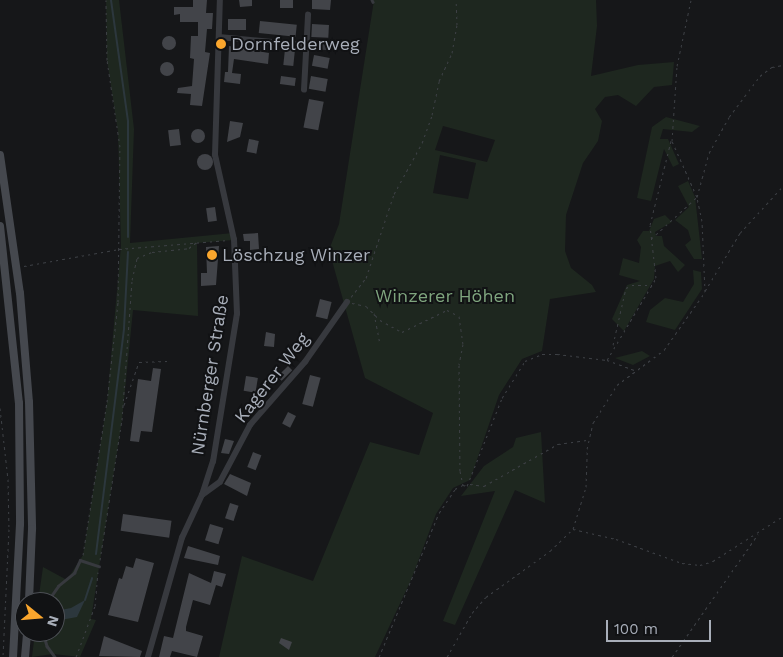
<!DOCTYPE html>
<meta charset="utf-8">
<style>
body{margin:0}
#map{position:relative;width:783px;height:657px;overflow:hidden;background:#161719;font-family:"Work Sans",sans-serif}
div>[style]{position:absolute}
.green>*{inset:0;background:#1e271f}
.water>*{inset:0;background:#2c373d}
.stream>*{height:2px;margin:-1px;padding:0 1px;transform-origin:1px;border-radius:1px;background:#2c373d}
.building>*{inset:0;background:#424449;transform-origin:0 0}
.round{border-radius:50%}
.path>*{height:1px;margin-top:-0.5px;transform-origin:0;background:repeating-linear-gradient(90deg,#3d4045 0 2.5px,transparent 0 6.5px)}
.service>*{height:2.5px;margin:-1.25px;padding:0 1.25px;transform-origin:1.25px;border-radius:1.25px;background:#37393e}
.minor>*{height:5.5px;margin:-2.75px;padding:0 2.75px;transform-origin:2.75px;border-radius:2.75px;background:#37393e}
.secondary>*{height:8px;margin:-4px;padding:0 4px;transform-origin:4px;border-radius:4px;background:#45484e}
.dots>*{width:14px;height:14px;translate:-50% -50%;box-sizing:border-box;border:2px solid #111214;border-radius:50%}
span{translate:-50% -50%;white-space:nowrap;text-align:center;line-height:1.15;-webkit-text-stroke:4px #111214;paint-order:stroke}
.poi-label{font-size:18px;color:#a8aeb9}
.left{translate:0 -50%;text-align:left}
.park-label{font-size:18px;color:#7fa57e}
.street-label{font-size:18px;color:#a8aeb9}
.north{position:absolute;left:15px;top:592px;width:50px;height:50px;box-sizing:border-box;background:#111214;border:1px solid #4d5056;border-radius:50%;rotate:107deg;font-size:14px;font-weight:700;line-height:20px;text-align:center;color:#a8aeb9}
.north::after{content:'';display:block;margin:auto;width:18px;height:22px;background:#faa62d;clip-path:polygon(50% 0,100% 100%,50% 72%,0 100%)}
.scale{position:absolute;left:606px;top:620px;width:105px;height:22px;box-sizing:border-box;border:2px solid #a8aeb9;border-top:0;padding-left:6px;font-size:15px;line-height:18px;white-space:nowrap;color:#a8aeb9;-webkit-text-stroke:4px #111214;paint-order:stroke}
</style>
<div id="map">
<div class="green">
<i style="clip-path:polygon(106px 0,119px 0,134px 129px,130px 243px,233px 233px,234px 240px,197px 243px,198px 316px,133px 310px,122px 420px,91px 619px,96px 620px,80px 657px,53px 654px,32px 657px,35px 632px,55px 632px,55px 602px,38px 602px,43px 567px,67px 580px,83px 555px,107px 402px,121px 246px,118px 132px,107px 60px)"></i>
<i style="clip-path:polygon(evenodd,374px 0,596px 0,597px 26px,591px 76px,638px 65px,674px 62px,672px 85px,654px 87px,636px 106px,618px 95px,605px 97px,595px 109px,602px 121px,598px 141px,583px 163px,566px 215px,565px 251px,571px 268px,592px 285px,596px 292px,550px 299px,542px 351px,522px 359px,499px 395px,470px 480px,453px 488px,436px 514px,411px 580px,375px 657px,219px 657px,242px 556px,313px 581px,370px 442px,419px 455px,433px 413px,365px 378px,329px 250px,339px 224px,374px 0,443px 126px,495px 140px,487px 162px,435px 150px,443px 126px,374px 0,440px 155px,476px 163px,468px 199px,433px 193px,440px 155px)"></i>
<i style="clip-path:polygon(666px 117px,700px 126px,692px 132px,663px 129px,660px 139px,668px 139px,679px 164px,673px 167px,664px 149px,651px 201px,637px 198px,652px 127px)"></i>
<i style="clip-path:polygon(688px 181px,695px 197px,702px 259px,694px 259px,685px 245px,691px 240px,688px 230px,675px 220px,689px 207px,678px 186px)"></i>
<i style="clip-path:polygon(665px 215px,672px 222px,655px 232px,656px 236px,662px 236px,664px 246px,685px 265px,678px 272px,670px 261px,655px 266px,654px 279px,624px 331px,612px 319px,627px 285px,640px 281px,619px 275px,623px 258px,639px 263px,641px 247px,637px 240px,643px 231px,649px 231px,654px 219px)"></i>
<i style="clip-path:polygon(693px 270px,701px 272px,702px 289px,675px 330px,646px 322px,650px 310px,665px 298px,683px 302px,694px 284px)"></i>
<i style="clip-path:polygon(642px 351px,650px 356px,633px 365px,615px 358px)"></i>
<i style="clip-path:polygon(541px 432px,545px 503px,515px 490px,455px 625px,443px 621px,495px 491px,461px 496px,484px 466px,513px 447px,516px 438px)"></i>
</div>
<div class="water">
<i style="clip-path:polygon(85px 600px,77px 617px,55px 621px,55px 611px,71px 608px)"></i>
</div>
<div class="stream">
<i style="left:111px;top:0;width:122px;rotate:82deg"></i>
<i style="left:128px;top:121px;width:116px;rotate:90deg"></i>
<i style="left:96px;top:554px;width:228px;rotate:-82.9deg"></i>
<i style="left:124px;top:328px;width:76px;rotate:-87deg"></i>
<i style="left:85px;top:600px;width:23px;rotate:-72deg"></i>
</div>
<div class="building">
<i style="clip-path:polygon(193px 0,207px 0,206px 13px,213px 13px,212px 29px,207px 29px,205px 52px,210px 53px,202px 106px,190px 105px,191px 94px,177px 93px,178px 88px,192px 86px,194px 59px,190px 58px,191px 36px,198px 36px,198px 22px,180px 22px,180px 14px,174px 15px,174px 7px,193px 7px)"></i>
<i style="clip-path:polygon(239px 0,252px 0,252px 6px,240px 7px)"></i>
<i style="left:280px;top:0;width:13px;height:8px"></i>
<i style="clip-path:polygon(312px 0,331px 0,330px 10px,312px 9px)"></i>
<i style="left:228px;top:19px;width:18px;height:11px"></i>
<i style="left:260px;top:21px;width:37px;height:12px;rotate:6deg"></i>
<i style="left:312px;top:24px;width:17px;height:13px;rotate:3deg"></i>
<i class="round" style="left:162px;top:36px;width:14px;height:14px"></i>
<i style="clip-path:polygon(229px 46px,269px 53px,268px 64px,234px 59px,232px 73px,241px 74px,240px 84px,224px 82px,225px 72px,228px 72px)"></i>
<i style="left:285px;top:49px;width:10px;height:16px;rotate:6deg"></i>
<i style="left:314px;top:55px;width:16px;height:11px;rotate:11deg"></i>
<i class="round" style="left:160px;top:62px;width:14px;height:14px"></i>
<i style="left:281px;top:76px;width:15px;height:8px;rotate:8deg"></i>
<i style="left:311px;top:76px;width:17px;height:13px;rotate:10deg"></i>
<i style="left:309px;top:99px;width:15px;height:29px;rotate:11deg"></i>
<i style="clip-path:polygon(230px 121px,243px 123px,240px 137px,227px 142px)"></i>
<i class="round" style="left:191px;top:129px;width:14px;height:14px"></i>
<i style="left:179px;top:129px;width:16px;height:11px;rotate:83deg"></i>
<i style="left:249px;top:139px;width:10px;height:13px;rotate:11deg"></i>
<i class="round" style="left:197px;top:154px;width:16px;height:16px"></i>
<i style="left:215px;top:207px;width:14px;height:9px;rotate:82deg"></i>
<i style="clip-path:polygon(258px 233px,259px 249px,250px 250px,250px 241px,244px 241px,243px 234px)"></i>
<i style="clip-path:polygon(219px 246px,216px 285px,201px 286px,201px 273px,207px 273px,206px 247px)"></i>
<i style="left:320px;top:299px;width:12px;height:18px;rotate:14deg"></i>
<i style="clip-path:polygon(266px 332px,275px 334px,274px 347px,264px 346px)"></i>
<i style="left:288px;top:366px;width:6px;height:15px;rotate:45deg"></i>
<i style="clip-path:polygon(153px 368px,161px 369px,152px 432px,141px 431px,139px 442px,130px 441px,138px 379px,151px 381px)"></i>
<i style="left:310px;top:375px;width:11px;height:30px;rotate:15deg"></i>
<i style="left:246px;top:376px;width:12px;height:15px;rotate:9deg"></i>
<i style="left:288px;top:412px;width:9px;height:13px;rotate:27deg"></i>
<i style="clip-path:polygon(225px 439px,234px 441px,229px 454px,221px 453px)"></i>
<i style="left:253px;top:452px;width:9px;height:16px;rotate:21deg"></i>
<i style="clip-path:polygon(230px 474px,251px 483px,247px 496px,224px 484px)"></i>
<i style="left:230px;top:503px;width:9px;height:16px;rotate:18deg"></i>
<i style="left:123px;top:514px;width:49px;height:17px;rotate:8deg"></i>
<i style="left:210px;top:524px;width:14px;height:17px;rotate:17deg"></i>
<i style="clip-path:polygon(188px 546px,220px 556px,218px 565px,184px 558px)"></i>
<i style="clip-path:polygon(136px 558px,154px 563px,138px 622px,108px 615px,119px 578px,122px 579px,126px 566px,133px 568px)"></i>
<i style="clip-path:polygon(214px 571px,226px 574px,222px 587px,216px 585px,210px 605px,193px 600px,186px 627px,186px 631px,203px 636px,197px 657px,172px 651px,170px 657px,159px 657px,164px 636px,173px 638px,189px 573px,211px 583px)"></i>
<i style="clip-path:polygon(104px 636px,142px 651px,140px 657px,99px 656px)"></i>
<i style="clip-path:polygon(281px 638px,292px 642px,289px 650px,279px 643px)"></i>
</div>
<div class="path">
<i style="left:651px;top:239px;width:62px;rotate:-42.4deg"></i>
<i style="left:697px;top:197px;width:46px;rotate:-74.7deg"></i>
<i style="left:709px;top:153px;width:41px;rotate:-60.9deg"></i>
<i style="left:729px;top:117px;width:51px;rotate:-52.9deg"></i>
<i style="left:760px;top:76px;width:15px;rotate:-37deg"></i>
<i style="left:772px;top:67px;width:11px;rotate:-10deg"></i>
<i style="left:24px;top:266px;width:97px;rotate:-10.1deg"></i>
<i style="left:119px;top:249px;width:110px;rotate:-4.7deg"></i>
<i style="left:705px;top:291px;width:68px;rotate:-58.9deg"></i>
<i style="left:740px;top:233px;width:64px;rotate:-47.5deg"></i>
<i style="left:351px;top:297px;width:24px;rotate:-52deg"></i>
<i style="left:366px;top:278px;width:89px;rotate:-71.6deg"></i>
<i style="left:394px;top:194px;width:58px;rotate:-61.2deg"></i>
<i style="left:422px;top:143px;width:30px;rotate:-70deg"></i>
<i style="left:432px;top:115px;width:35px;rotate:-78deg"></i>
<i style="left:439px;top:81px;width:31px;rotate:-65deg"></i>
<i style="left:452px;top:53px;width:28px;rotate:-80deg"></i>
<i style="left:457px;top:25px;width:25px;rotate:-92deg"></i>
<i style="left:352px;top:303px;width:14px;rotate:12deg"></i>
<i style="left:366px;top:306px;width:20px;rotate:45deg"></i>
<i style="left:380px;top:320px;width:25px;rotate:29deg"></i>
<i style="left:402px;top:332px;width:50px;rotate:-26.1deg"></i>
<i style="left:447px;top:310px;width:13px;rotate:27deg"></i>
<i style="left:459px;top:316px;width:28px;rotate:82deg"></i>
<i style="left:463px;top:344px;width:21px;rotate:101deg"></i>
<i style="left:459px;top:365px;width:106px;rotate:89.5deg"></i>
<i style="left:460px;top:471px;width:14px;rotate:78deg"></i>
<i style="left:463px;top:485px;width:4px;rotate:14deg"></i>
<i style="left:467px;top:486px;width:95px;rotate:-68.3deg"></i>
<i style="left:502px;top:398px;width:44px;rotate:-58.1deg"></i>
<i style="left:525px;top:361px;width:18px;rotate:-22deg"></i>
<i style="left:542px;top:354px;width:15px"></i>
<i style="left:557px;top:354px;width:50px;rotate:6.8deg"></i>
<i style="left:607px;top:360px;width:29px;rotate:20deg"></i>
<i style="left:374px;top:313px;width:32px;rotate:79deg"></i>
<i style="left:613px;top:345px;width:58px;rotate:-77.2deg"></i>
<i style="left:626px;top:288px;width:7px;rotate:-27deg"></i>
<i style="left:632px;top:285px;width:20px"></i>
<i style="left:607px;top:360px;width:96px;rotate:-59.1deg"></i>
<i style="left:656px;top:278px;width:53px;rotate:-96.5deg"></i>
<i style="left:650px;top:225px;width:87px;rotate:-76deg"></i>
<i style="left:124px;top:405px;width:46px;rotate:-70.8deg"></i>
<i style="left:139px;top:362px;width:28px;rotate:-2deg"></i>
<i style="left:0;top:408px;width:71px;rotate:83.6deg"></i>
<i style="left:8px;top:479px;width:50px;rotate:88.9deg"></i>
<i style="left:9px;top:529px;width:128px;rotate:92.7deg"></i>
<i style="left:470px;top:484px;width:14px;rotate:8deg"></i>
<i style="left:484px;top:486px;width:85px;rotate:-29.6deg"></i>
<i style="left:558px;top:444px;width:29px;rotate:-8deg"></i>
<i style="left:573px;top:529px;width:44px;rotate:13.1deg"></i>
<i style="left:616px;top:539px;width:70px;rotate:20deg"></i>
<i style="left:682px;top:563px;width:18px;rotate:6deg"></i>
<i style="left:700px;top:565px;width:14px;rotate:-17deg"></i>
<i style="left:713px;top:561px;width:83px;rotate:-32.7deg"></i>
<i style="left:83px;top:555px;width:155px;rotate:-81.1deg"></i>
<i style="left:107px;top:402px;width:101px;rotate:-83.7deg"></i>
<i style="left:118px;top:302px;width:155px;rotate:-89.3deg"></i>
<i style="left:120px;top:147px;width:88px;rotate:-98.5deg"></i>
<i style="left:107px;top:60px;width:60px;rotate:-91deg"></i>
<i style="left:100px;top:560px;width:142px;rotate:-81.1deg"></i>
<i style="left:122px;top:420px;width:140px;rotate:-85.9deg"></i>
<i style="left:132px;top:280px;width:23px;rotate:-77deg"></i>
<i style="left:137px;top:258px;width:16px;rotate:-22deg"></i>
<i style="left:152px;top:252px;width:37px;rotate:-6deg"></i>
<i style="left:189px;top:248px;width:10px;rotate:-37deg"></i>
<i style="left:76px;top:657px;width:54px;rotate:-69.6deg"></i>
<i style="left:95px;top:606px;width:34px;rotate:-85deg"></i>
<i style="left:379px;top:657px;width:156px;rotate:-67.4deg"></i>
<i style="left:439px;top:513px;width:29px;rotate:-56deg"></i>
<i style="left:455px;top:489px;width:9px;rotate:-27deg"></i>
<i style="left:447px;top:657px;width:51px;rotate:-60.4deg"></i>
<i style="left:472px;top:613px;width:21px;rotate:-49deg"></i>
<i style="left:486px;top:597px;width:79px;rotate:-35.7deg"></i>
<i style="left:550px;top:551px;width:32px;rotate:-44deg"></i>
<i style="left:573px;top:529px;width:44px;rotate:-72.8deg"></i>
<i style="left:586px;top:487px;width:38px;rotate:-88deg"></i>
<i style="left:587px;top:449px;width:27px;rotate:-77deg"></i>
<i style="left:593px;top:423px;width:45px;rotate:-57.7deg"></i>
<i style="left:617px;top:385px;width:59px;rotate:-36.7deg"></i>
<i style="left:664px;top:350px;width:71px;rotate:-54.7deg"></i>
<i style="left:705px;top:292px;width:71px;rotate:-92.4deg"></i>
<i style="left:702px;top:221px;width:25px;rotate:-102deg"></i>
<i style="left:697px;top:197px;width:61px;rotate:-114.1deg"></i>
<i style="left:672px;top:141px;width:75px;rotate:-86.2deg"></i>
<i style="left:677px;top:66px;width:67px;rotate:-78deg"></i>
<i style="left:672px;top:657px;width:150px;rotate:-55deg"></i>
</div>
<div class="service">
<i style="left:372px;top:0;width:2px;rotate:63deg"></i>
<i style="left:47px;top:602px;width:19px;rotate:-55deg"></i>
<i style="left:58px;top:586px;width:21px;rotate:-39deg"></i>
<i style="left:74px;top:573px;width:14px;rotate:-65deg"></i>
<i style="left:80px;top:560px;width:20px;rotate:18deg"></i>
<i style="left:43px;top:632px;width:15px;rotate:74deg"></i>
<i style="left:47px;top:646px;width:14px;rotate:54deg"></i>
</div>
<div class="minor">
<i style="left:219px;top:37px;width:107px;rotate:5.3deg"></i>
<i style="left:304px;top:90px;width:75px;rotate:-86.9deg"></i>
<i style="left:202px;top:495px;width:22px;rotate:-36deg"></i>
<i style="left:220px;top:482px;width:64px;rotate:-62.2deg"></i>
<i style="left:250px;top:425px;width:84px;rotate:-48.9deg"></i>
<i style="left:305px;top:362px;width:73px;rotate:-55deg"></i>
<i style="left:148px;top:657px;width:124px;rotate:-74.1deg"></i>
<i style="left:182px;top:538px;width:47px;rotate:-65.1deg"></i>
<i style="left:202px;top:495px;width:35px;rotate:-72deg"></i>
<i style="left:213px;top:462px;width:150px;rotate:-80.8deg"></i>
<i style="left:237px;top:314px;width:74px;rotate:-92.3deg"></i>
<i style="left:234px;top:240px;width:87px;rotate:-102.6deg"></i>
<i style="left:215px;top:155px;width:155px;rotate:-88.2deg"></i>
</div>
<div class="secondary">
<i style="left:0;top:155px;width:139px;rotate:81.8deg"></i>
<i style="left:20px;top:293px;width:109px;rotate:85.3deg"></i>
<i style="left:29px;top:402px;width:127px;rotate:88.6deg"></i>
<i style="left:32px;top:529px;width:73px;rotate:92.4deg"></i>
<i style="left:0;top:226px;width:178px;rotate:83.9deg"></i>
<i style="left:19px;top:403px;width:121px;rotate:89.5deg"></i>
<i style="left:20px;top:524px;width:133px;rotate:93deg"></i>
<i style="left:25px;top:657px;width:25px;rotate:-85deg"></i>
</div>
<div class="dots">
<i style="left:221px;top:44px;background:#faa62d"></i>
<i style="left:212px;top:255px;background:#faa62d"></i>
</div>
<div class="poi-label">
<span class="left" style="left:231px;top:44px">Dornfelderweg</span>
<span class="left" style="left:222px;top:255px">Löschzug Winzer</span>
</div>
<div class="park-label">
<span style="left:445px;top:296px">Winzerer Höhen</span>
</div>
<div class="street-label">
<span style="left:210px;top:375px;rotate:-81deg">Nürnberger Straße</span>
<span style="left:272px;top:378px;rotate:-52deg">Kagerer Weg</span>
</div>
<div class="north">N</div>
<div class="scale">100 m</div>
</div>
